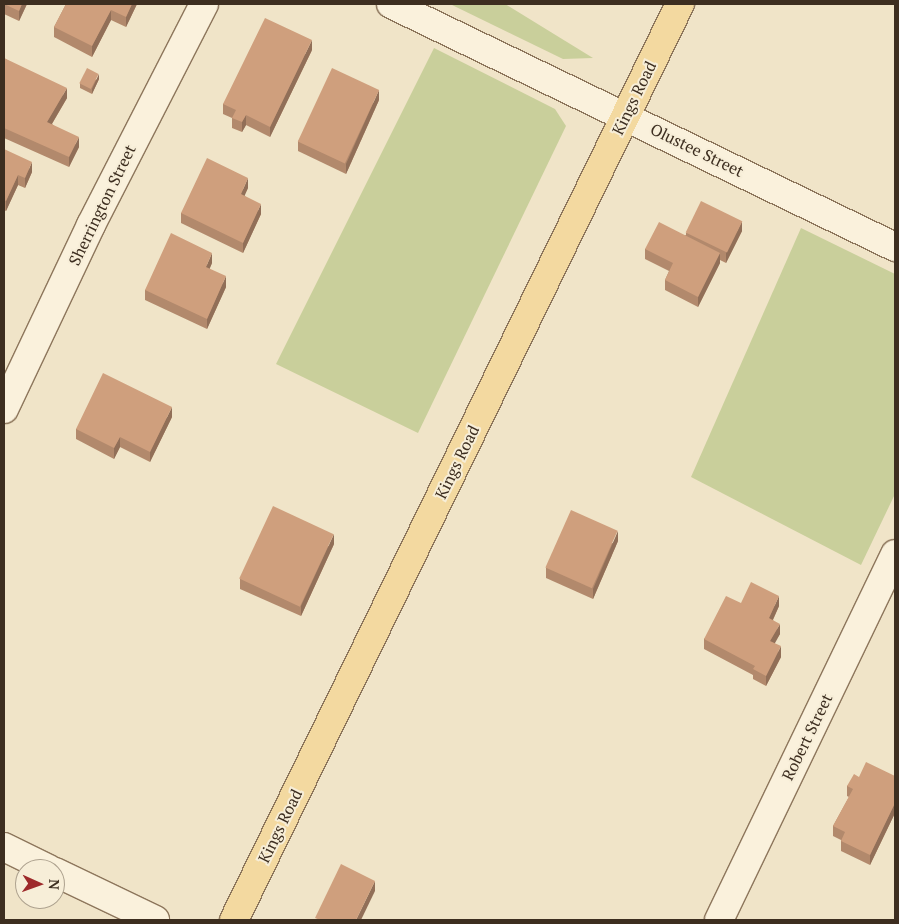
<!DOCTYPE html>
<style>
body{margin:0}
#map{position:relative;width:899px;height:924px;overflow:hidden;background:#f0e4c8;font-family:"PT Serif",serif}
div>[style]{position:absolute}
.green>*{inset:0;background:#c9cf9b}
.roads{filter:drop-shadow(1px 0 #8d765c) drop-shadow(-1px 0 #8d765c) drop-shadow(0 1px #8d765c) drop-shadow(0 -1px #8d765c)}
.street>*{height:28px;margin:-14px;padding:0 14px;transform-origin:14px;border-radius:14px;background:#faf1dc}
.primary>*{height:28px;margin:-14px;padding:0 14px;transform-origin:14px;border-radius:14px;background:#f3d9a0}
.wall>*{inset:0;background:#b2896c}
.shaded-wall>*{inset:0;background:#916f58}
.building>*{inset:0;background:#cf9f7d;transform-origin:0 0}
span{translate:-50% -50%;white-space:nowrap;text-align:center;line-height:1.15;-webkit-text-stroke:4px #f7eed8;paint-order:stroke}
.street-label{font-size:16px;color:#3d2e20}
.frame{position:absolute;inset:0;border:5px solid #3d2e20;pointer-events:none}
.north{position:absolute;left:15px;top:859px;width:50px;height:50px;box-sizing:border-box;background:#f7eed8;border:1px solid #ada18e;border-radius:50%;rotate:92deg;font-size:14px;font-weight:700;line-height:20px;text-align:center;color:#3d2e20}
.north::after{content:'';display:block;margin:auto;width:18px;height:22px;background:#9e2a2b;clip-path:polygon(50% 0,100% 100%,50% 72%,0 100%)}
</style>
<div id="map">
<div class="green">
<i style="clip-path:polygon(450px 4px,505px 4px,593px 58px,563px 59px)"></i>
<i style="clip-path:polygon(434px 48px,555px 109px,566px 126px,418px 433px,276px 364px)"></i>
<i style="clip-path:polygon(801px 228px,895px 274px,895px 494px,861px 565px,691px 477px)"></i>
</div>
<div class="roads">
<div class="street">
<i style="left:391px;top:4px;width:560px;rotate:25.74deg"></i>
<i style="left:4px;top:409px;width:204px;rotate:-64.7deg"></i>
<i style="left:91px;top:225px;width:248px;rotate:-62.9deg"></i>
<i style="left:4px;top:847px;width:50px;rotate:26.1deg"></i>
<i style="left:55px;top:872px;width:111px;rotate:25.6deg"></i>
<i style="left:719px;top:920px;width:406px;rotate:-64.3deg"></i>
</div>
<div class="primary">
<i style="left:234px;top:920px;width:1019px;rotate:-64.04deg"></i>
</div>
</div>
<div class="wall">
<i style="clip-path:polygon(4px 4px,27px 4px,19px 21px,4px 14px)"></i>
<i style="clip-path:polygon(66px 4px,137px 4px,126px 27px,111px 20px,92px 57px,54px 37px,54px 27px)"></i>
<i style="clip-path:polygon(312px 50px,270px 137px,246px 125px,242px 132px,232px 128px,232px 118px,223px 114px,223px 104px)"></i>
<i style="clip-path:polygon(4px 58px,67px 98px,52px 124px,79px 147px,69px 167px,4px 138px)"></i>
<i style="clip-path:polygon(99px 79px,92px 94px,80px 88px,80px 83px)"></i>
<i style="clip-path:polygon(379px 100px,346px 174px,298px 151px,298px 141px)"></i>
<i style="clip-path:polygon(4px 149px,32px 172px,25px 188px,18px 185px,6px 211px,4px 210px)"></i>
<i style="clip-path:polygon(248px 188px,244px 195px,261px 214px,243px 253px,181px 223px,181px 213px)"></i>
<i style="clip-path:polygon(742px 231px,726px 263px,720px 260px,720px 263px,698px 307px,665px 290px,665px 280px,669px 271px,645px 259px,645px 249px,686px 235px,686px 233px)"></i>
<i style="clip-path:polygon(212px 263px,209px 269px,226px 287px,207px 329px,145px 300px,145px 290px)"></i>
<i style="clip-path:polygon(172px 417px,150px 462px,120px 447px,114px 459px,76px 439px,76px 429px)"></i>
<i style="clip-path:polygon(618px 541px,593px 599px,546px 578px,546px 568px)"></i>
<i style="clip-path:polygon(334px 544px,301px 616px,240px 589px,240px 579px)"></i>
<i style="clip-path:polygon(741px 603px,779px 606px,773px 620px,780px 634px,774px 643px,781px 657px,766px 686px,753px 679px,753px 675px,704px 649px,704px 639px)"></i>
<i style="clip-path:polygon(895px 776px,895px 813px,870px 865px,841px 851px,841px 840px,833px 836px,833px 826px,849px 797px,847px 796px,847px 786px,859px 777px)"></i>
</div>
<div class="shaded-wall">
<i style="clip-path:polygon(22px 4px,27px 4px,19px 21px,19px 11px)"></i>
<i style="clip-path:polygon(132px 4px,137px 4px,126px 27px,126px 17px)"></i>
<i style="clip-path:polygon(111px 10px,111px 20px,92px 57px,92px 46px)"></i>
<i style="clip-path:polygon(312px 40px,312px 50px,270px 137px,270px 127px)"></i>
<i style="clip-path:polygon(99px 74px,99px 79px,92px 94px,92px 89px)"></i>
<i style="clip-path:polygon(67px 88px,67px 98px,47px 132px,47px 122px)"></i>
<i style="clip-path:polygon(379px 90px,379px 100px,346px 174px,346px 164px)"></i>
<i style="clip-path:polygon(246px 115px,246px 125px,242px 132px,242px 122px)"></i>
<i style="clip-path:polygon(79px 137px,79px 147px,69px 167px,69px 157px)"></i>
<i style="clip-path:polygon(32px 162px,32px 172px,25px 188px,25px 178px)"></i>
<i style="clip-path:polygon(18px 175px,18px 185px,6px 211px,6px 201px)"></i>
<i style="clip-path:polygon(248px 178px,248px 188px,241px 204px,241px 194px)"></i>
<i style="clip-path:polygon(261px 204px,261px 214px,243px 253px,243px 243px)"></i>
<i style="clip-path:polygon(742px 221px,742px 231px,726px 263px,726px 253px)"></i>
<i style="clip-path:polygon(212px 253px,212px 263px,206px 278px,206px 267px)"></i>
<i style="clip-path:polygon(720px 253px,720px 263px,698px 307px,698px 297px)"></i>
<i style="clip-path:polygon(226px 276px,226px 287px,207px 329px,207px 319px)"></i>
<i style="clip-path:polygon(172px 407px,172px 417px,150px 462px,150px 452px)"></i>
<i style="clip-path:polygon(120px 437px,120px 447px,114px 459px,114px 448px)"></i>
<i style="clip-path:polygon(618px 531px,618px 541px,593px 599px,593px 589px)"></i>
<i style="clip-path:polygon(334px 534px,334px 544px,301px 616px,301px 606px)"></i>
<i style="clip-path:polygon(779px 596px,779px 606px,769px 628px,769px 618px)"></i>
<i style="clip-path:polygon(780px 624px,780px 634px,770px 652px,770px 641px)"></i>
<i style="clip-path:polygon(781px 646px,781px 657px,766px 686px,766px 676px)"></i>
<i style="clip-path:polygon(895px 803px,895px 813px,870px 865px,870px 855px)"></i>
<i style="clip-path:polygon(375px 881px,375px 891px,361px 920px,356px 920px)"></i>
</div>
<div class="building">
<i style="clip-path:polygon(4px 4px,22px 4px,19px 11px)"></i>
<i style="clip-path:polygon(66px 4px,132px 4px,126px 17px,111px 10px,92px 46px,54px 27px)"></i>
<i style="clip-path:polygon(265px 18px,312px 40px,270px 127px,246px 115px,242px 122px,232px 118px,236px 110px,223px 104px)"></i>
<i style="clip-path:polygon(4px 58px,67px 88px,47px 122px,79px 137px,69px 157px,4px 128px)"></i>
<i style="left:87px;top:68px;width:13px;height:17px;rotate:27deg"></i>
<i style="left:332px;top:68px;width:52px;height:81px;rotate:25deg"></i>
<i style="clip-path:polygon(4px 149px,32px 162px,25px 178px,18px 175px,6px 201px,4px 200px)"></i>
<i style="clip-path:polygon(207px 158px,248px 178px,241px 194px,261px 204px,243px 243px,181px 213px)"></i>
<i style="left:701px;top:201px;width:46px;height:35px;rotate:26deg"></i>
<i style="clip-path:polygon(659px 222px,720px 253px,698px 297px,665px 280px,673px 263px,645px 249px)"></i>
<i style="clip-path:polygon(171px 233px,212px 253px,206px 267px,226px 276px,207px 319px,145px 290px)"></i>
<i style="clip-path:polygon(103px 373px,172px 407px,150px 452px,120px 437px,114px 448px,76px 429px)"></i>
<i style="left:273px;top:506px;width:67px;height:80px;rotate:25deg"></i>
<i style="left:571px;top:510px;width:51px;height:63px;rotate:24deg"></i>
<i style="clip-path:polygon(751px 582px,779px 596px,769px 618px,780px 624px,770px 641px,781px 646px,766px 676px,753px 669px,755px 666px,704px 639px,726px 596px,741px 603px)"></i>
<i style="clip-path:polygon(866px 762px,895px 776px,895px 803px,870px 855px,841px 841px,845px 832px,833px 826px,853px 789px,847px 786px,854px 774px,859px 777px)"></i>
<i style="clip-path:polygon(341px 864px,375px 881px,356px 920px,320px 920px,315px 918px)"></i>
</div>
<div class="street-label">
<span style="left:634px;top:98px;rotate:-64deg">Kings Road</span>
<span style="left:697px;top:150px;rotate:26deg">Olustee Street</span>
<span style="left:102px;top:205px;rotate:-64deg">Sherrington Street</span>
<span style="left:457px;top:462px;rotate:-64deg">Kings Road</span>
<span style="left:807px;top:737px;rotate:-64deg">Robert Street</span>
<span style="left:280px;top:826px;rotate:-64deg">Kings Road</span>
</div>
<div class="frame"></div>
<div class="north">N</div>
</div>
